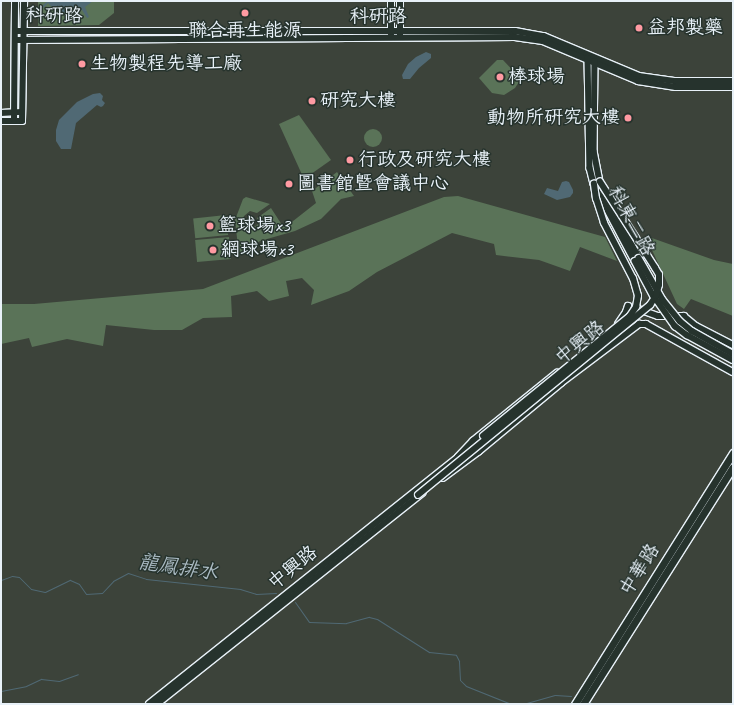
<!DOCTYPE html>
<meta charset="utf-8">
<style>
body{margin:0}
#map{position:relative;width:734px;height:705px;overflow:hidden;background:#3c433a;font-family:Caveat,"LXGW WenKai TC",sans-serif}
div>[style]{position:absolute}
.green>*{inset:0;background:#5a7358;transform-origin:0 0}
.round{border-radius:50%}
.water>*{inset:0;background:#506974}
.stream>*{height:1px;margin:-0.5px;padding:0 0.5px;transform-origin:0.5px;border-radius:0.5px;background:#506974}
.roads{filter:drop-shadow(1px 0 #e8f1f8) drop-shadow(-1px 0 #e8f1f8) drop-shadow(0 1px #e8f1f8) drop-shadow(0 -1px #e8f1f8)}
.minor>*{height:5.5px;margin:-2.75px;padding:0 2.75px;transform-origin:2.75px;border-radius:2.75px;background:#26332d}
.major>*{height:7px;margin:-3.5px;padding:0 3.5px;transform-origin:3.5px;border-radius:3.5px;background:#26332d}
.bridges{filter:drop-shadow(1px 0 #e8f1f8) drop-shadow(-1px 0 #e8f1f8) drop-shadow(0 1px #e8f1f8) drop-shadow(0 -1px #e8f1f8)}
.minor-bridge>*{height:5.5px;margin:-2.75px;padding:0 2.75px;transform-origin:2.75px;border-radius:2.75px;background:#26332d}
.dots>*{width:11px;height:11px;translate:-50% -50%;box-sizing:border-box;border:2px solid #26332d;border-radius:50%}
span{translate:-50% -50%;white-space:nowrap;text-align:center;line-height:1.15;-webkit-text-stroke:3px #26332d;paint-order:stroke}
.street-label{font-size:19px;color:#e8f1f8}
.poi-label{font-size:19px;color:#e8f1f8}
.left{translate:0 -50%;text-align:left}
.right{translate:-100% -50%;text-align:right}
.water-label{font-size:20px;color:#abbbc3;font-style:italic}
.frame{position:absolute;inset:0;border:2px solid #e8f1f8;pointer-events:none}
</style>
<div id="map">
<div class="green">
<i style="clip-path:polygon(38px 1px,114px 1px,114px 13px,99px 25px,38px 26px)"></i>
<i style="clip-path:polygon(497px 60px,503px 60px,519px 77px,519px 82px,515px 88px,504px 95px,492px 93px,479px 78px)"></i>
<i style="clip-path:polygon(299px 115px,331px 160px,304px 179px,279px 124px)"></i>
<i class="round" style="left:364px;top:129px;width:18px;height:18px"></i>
<i style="clip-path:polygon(337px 172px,354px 196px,341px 199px,321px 219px,295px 231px,260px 241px,239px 256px,235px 220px,243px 199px,246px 197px,270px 204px,257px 213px,250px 211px,244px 216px,244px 223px,249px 227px,256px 226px,259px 223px,257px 218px,271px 208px,282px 225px,288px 225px,316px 203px,312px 191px)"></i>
<i style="clip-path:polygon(458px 196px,605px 237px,617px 261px,580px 247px,570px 271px,539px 260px,496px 255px,494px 244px,452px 233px,377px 272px,349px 291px,311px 305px,314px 290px,302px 278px,286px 281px,289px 296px,269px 301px,257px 291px,231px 296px,232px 317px,203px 318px,182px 330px,154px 330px,106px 325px,103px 346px,67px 339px,32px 347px,29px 338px,1px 344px,1px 304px,34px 304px,203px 289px,444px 197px)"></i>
<i style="left:226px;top:215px;width:20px;height:33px;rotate:84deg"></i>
<i style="left:229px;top:237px;width:22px;height:34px;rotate:85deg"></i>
<i style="clip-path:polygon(649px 237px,714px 260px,733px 264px,733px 316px,691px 299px,684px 309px,677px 304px,652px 250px)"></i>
</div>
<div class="water">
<i style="clip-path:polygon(48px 1px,93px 1px,85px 7px,89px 17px,87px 18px,82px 10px,71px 13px,65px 13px,54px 9px,48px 3px,42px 9px,41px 7px)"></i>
<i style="clip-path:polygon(426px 52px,431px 54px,431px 58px,419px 68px,410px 79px,403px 79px,402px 75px,408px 64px,416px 57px)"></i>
<i style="clip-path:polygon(100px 93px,103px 96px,102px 100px,105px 103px,103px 106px,101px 107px,97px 105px,76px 123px,71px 149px,61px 149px,56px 141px,56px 130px,59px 120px,77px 102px,93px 94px)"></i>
<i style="clip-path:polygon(566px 181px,569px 182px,573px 190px,573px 193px,570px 197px,557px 200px,544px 194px,547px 188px,558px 191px,562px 182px)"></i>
</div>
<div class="stream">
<i style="left:1px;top:580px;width:12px;rotate:-20deg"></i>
<i style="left:12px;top:576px;width:7px;rotate:8deg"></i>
<i style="left:19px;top:577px;width:17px;rotate:45deg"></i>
<i style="left:31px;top:589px;width:14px;rotate:12deg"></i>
<i style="left:45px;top:592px;width:28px;rotate:-26deg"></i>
<i style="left:70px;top:580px;width:10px;rotate:24deg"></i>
<i style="left:79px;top:584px;width:12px;rotate:55deg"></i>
<i style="left:86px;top:594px;width:16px;rotate:-4deg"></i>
<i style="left:102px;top:593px;width:16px;rotate:-47deg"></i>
<i style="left:113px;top:581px;width:17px;rotate:-28deg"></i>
<i style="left:128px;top:573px;width:19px;rotate:18deg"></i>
<i style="left:146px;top:579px;width:95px;rotate:6.1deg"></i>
<i style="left:240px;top:589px;width:17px;rotate:17deg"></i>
<i style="left:256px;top:594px;width:20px;rotate:-3deg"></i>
<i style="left:295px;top:602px;width:24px;rotate:55deg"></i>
<i style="left:309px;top:622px;width:37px;rotate:2deg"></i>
<i style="left:346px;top:623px;width:24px;rotate:-15deg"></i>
<i style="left:369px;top:617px;width:8px;rotate:14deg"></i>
<i style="left:377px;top:619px;width:62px;rotate:32.4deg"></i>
<i style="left:429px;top:652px;width:27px;rotate:6deg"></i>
<i style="left:456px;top:655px;width:7px;rotate:63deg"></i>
<i style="left:459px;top:661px;width:19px;rotate:87deg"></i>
<i style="left:460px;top:680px;width:8px;rotate:45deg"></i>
<i style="left:466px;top:686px;width:48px;rotate:21.8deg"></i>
<i style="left:1px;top:691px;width:25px;rotate:-11deg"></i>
<i style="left:26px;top:686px;width:17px;rotate:-25deg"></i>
<i style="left:41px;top:679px;width:18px;rotate:6deg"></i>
<i style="left:59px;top:681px;width:20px;rotate:-20deg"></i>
<i style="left:589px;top:702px;width:5px;rotate:22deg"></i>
<i style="left:523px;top:704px;width:33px;rotate:-16deg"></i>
<i style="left:555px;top:695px;width:16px;rotate:4deg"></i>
</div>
<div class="roads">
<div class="minor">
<i style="left:400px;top:1px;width:34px;rotate:90deg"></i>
<i style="left:15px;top:31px;width:500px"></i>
<i style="left:515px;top:31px;width:29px;rotate:10deg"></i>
<i style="left:544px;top:36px;width:103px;rotate:22.8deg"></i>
<i style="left:639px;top:76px;width:37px;rotate:8deg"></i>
<i style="left:676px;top:81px;width:57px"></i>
<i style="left:391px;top:35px;width:34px;rotate:-90deg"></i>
<i style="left:15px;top:40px;width:500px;rotate:-0.34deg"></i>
<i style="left:515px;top:37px;width:28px;rotate:8deg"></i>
<i style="left:543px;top:41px;width:103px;rotate:22.8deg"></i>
<i style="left:638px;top:81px;width:38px;rotate:9deg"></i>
<i style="left:676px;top:87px;width:57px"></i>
<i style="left:588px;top:58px;width:110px;rotate:89deg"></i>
<i style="left:590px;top:168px;width:16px;rotate:76deg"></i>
<i style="left:594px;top:184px;width:87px;rotate:62deg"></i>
<i style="left:595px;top:61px;width:90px;rotate:90.6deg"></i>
<i style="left:594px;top:151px;width:36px;rotate:79deg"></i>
<i style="left:1px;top:113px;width:21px;rotate:-3deg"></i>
<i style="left:1px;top:121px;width:21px"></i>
<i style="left:22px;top:121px;width:120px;rotate:-89deg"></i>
<i style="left:14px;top:121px;width:120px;rotate:-89.5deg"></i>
<i style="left:605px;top:193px;width:73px;rotate:62.4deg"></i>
<i style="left:632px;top:312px;width:6px;rotate:-45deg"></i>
<i style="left:636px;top:308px;width:23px;rotate:20deg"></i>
<i style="left:658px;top:316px;width:26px"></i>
<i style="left:684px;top:316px;width:16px;rotate:40deg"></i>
<i style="left:696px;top:326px;width:42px;rotate:27.2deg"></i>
<i style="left:618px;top:324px;width:14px;rotate:-56deg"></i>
<i style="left:626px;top:312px;width:6px;rotate:-72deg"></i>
<i style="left:443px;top:478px;width:44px;rotate:-36.6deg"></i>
<i style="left:478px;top:452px;width:108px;rotate:-39.7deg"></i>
<i style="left:561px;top:383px;width:98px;rotate:-37.1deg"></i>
<i style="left:639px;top:324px;width:7px"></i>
<i style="left:646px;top:324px;width:99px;rotate:28.9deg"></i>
<i style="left:149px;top:704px;width:396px;rotate:-38.6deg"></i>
<i style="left:458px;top:457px;width:22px;rotate:-47deg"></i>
<i style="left:473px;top:441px;width:108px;rotate:-39deg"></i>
<i style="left:157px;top:704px;width:339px;rotate:-38.5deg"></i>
</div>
<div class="major">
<i style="left:575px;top:704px;width:297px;rotate:-57.8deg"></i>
<i style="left:583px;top:704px;width:280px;rotate:-57.7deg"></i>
</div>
</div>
<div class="bridges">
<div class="minor-bridge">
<i style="left:639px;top:258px;width:48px;rotate:60.3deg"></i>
<i style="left:663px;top:300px;width:27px;rotate:51deg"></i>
<i style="left:680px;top:321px;width:16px;rotate:40deg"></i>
<i style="left:692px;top:331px;width:47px;rotate:29.3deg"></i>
<i style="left:635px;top:261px;width:40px;rotate:62deg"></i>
<i style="left:654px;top:296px;width:37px;rotate:55deg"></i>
<i style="left:675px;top:326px;width:15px;rotate:37deg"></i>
<i style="left:687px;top:335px;width:52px;rotate:28.5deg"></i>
<i style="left:483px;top:436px;width:190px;rotate:-39.2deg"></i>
<i style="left:630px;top:316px;width:11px;rotate:-56deg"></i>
<i style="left:636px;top:307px;width:11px;rotate:-80deg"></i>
<i style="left:638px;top:296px;width:18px;rotate:-106deg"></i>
<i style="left:633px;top:279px;width:63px;rotate:-117.4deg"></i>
<i style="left:604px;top:223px;width:25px;rotate:-108deg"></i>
<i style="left:596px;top:199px;width:15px;rotate:-98deg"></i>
<i style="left:418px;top:495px;width:300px;rotate:-39.3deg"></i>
<i style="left:650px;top:305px;width:11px;rotate:-56deg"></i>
<i style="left:656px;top:296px;width:11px;rotate:-75deg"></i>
<i style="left:659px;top:285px;width:10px;rotate:-90deg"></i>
<i style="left:659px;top:275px;width:8px;rotate:-120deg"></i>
<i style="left:655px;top:268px;width:102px;rotate:-122.6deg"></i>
</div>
</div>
<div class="dots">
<i style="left:245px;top:13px;background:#ff9aa2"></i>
<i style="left:639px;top:28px;background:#ff9aa2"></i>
<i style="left:82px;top:64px;background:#ff9aa2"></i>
<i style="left:500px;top:77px;background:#ff9aa2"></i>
<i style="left:312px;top:101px;background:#ff9aa2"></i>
<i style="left:628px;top:118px;background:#ff9aa2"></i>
<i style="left:350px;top:160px;background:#ff9aa2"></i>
<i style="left:289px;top:184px;background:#ff9aa2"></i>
<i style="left:210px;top:226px;background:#ff9aa2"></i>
<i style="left:213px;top:250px;background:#ff9aa2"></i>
</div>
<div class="street-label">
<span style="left:54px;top:16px;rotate:1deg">科研路</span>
<span style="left:378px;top:17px">科研路</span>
<span style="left:631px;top:221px;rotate:62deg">科東二路</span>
<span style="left:580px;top:343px;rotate:-39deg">中興路</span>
<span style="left:293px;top:568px;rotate:-39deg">中興路</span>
<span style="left:640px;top:570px;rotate:-58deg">中華路</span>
</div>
<div class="poi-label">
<span class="left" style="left:647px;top:28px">益邦製藥</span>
<span style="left:245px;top:31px">聯合再生能源</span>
<span class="left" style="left:90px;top:64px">生物製程先導工廠</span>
<span class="left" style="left:508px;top:77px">棒球場</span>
<span class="left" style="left:320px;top:101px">研究大樓</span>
<span class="right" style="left:620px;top:118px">動物所研究大樓</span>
<span class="left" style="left:358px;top:160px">行政及研究大樓</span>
<span class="left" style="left:297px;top:184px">圖書館暨會議中心</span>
<span class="left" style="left:218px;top:226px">籃球場x3</span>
<span class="left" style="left:221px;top:250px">網球場x3</span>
</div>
<div class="water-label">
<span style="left:178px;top:567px;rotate:8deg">龍鳳排水</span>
</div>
<div class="frame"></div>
</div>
